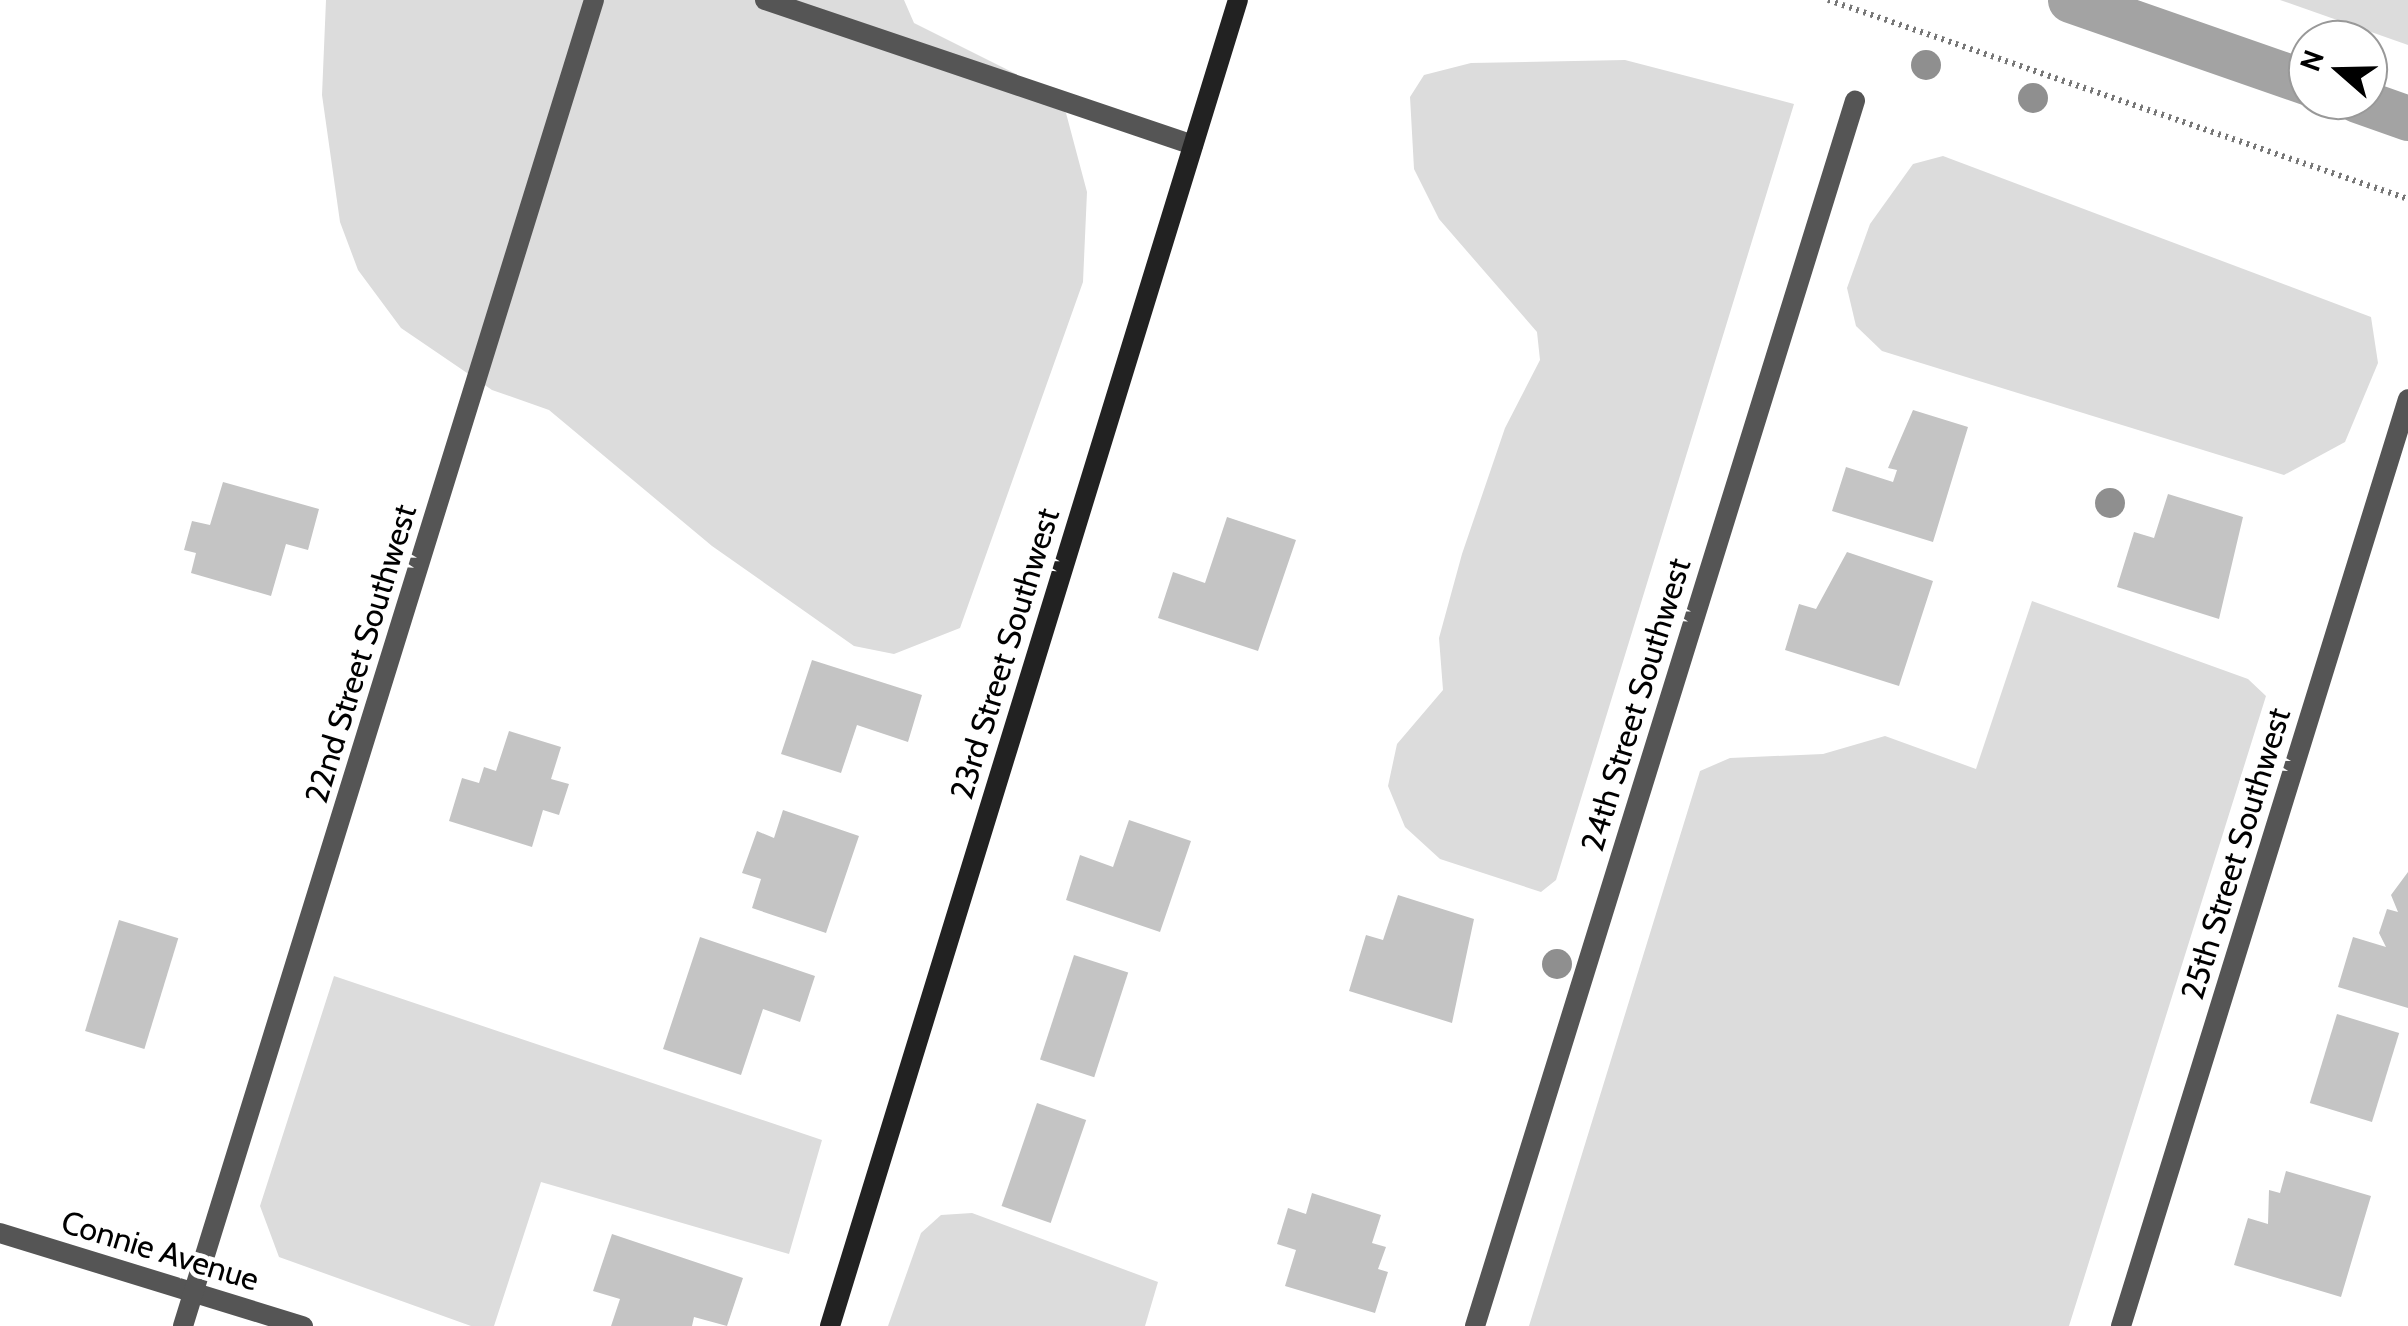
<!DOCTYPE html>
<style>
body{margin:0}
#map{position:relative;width:2408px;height:1326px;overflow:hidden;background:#fff;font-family:Cabin,sans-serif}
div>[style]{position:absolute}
.green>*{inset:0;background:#dcdcdc}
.canal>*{height:45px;margin:-22.5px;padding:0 22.5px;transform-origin:22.5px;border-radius:22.5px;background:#a3a3a3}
.building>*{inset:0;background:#c4c4c4;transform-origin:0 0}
.path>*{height:6px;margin-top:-3px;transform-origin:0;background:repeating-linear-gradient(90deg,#777 0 2.5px,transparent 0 7.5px)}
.street>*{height:20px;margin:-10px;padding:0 10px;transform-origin:10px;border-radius:10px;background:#555}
.secondary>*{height:20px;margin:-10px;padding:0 10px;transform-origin:10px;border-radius:10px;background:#222}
.trees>*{width:30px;height:30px;margin:-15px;border-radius:50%;background:#8f8f8f}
span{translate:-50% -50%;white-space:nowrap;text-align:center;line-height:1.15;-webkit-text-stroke:9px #fff;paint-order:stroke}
.street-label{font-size:32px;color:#000}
.north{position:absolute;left:2288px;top:20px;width:100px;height:100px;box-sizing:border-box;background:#fff;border:2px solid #999;border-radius:50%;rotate:290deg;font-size:28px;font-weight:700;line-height:40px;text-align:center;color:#000}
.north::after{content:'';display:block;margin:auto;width:35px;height:45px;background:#000;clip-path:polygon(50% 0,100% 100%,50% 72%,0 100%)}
</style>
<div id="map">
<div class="green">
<i style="clip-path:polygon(326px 0,904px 0,914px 23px,1016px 74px,1066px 113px,1087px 192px,1083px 282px,960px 628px,894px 654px,854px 646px,712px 546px,549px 410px,492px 390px,401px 328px,358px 270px,340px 222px,322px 95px)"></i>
<i style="clip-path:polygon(2280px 0,2408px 0,2408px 45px)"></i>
<i style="clip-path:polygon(1625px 60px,1794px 104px,1556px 880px,1541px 892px,1440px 859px,1405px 827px,1388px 786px,1397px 744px,1443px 690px,1439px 638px,1462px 554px,1505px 428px,1540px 360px,1537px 332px,1439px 219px,1414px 169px,1410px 97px,1424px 75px,1471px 63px)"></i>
<i style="clip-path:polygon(1943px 156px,2371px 317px,2378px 363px,2345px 442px,2284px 475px,1882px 351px,1856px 326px,1847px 288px,1870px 224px,1913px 164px)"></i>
<i style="clip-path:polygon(2032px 601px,2248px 679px,2266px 696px,2069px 1326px,1529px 1326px,1700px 771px,1730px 758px,1823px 754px,1885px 736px,1976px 769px)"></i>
<i style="clip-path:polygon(334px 976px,822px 1140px,789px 1254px,541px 1182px,494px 1326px,471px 1326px,279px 1257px,260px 1206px)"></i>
<i style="clip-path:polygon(972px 1213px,1158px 1282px,1145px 1326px,888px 1326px,921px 1233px,941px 1215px)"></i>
</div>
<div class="canal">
<i style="left:2070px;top:0;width:252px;rotate:19.2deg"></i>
<i style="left:2357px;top:100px;width:54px;rotate:19.4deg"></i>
</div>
<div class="building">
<i style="clip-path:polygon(1913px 410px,1968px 427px,1933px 542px,1832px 511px,1846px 467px,1893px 482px,1897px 470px,1888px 468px)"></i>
<i style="clip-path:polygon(223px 482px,319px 509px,308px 550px,286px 544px,271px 596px,191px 573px,196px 553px,184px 550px,192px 521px,210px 525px)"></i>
<i style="clip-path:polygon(2168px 494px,2243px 517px,2219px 619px,2117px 587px,2134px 532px,2154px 538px)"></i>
<i style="clip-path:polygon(1227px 517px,1296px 540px,1258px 651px,1158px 618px,1173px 572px,1205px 583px)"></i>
<i style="clip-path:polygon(1847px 552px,1933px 581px,1899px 686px,1785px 650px,1799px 604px,1816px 609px)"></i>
<i style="clip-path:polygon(812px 660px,922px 695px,908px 742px,857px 725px,841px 773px,781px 754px)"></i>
<i style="clip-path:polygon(509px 731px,561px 747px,551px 779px,569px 784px,559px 815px,543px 810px,532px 847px,449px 821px,462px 778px,479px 783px,484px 767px,496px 771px)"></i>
<i style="clip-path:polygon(783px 810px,859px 836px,826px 933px,752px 908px,761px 879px,742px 873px,757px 831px,774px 838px)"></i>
<i style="clip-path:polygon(1129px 820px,1191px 841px,1160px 932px,1066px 900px,1080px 855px,1113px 867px)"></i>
<i style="clip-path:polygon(2408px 872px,2408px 1008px,2338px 987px,2353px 937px,2386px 947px,2379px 933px,2387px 909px,2398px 912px,2391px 895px)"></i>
<i style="clip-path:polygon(1398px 895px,1474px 919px,1452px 1023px,1349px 991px,1366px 935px,1383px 940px)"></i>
<i style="left:119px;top:920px;width:62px;height:116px;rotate:17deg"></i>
<i style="clip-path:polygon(700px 937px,815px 976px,800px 1022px,763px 1009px,741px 1075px,663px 1049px)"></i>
<i style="left:1074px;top:955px;width:57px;height:110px;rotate:18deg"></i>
<i style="left:2337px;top:1014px;width:65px;height:93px;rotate:17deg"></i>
<i style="left:1037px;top:1103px;width:52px;height:109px;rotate:19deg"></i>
<i style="clip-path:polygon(2286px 1171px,2371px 1196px,2341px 1297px,2234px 1265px,2248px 1218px,2268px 1224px,2269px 1190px,2280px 1193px)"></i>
<i style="clip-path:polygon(1312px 1193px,1381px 1215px,1372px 1243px,1386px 1247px,1378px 1269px,1388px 1272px,1375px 1313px,1285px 1286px,1296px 1250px,1277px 1244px,1288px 1208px,1306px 1214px)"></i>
<i style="clip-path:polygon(612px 1234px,743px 1278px,727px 1326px,694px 1317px,692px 1326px,611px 1326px,620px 1299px,593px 1291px)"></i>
</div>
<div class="path">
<i style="left:1828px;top:0;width:613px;rotate:18.94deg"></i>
</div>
<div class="street">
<i style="left:765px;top:0;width:452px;rotate:18.7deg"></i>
<i style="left:0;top:1233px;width:317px;rotate:17.1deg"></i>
<i style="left:183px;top:1326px;width:1388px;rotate:-72.78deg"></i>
<i style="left:1475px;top:1326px;width:1283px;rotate:-72.77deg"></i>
<i style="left:2121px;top:1326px;width:970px;rotate:-72.8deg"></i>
</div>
<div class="secondary">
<i style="left:830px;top:1326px;width:1387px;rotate:-72.9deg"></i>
</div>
<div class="trees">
<i style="left:1926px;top:65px"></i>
<i style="left:2033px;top:98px"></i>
<i style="left:2110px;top:503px"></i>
<i style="left:1557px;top:964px"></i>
</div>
<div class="street-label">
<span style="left:361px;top:654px;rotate:-73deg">22nd Street Southwest</span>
<span style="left:1005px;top:654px;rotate:-73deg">23rd Street Southwest</span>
<span style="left:1636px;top:705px;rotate:-73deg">24th Street Southwest</span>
<span style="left:2236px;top:854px;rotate:-73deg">25th Street Southwest</span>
<span style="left:160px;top:1251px;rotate:17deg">Connie Avenue</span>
</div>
<div class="north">N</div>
</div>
